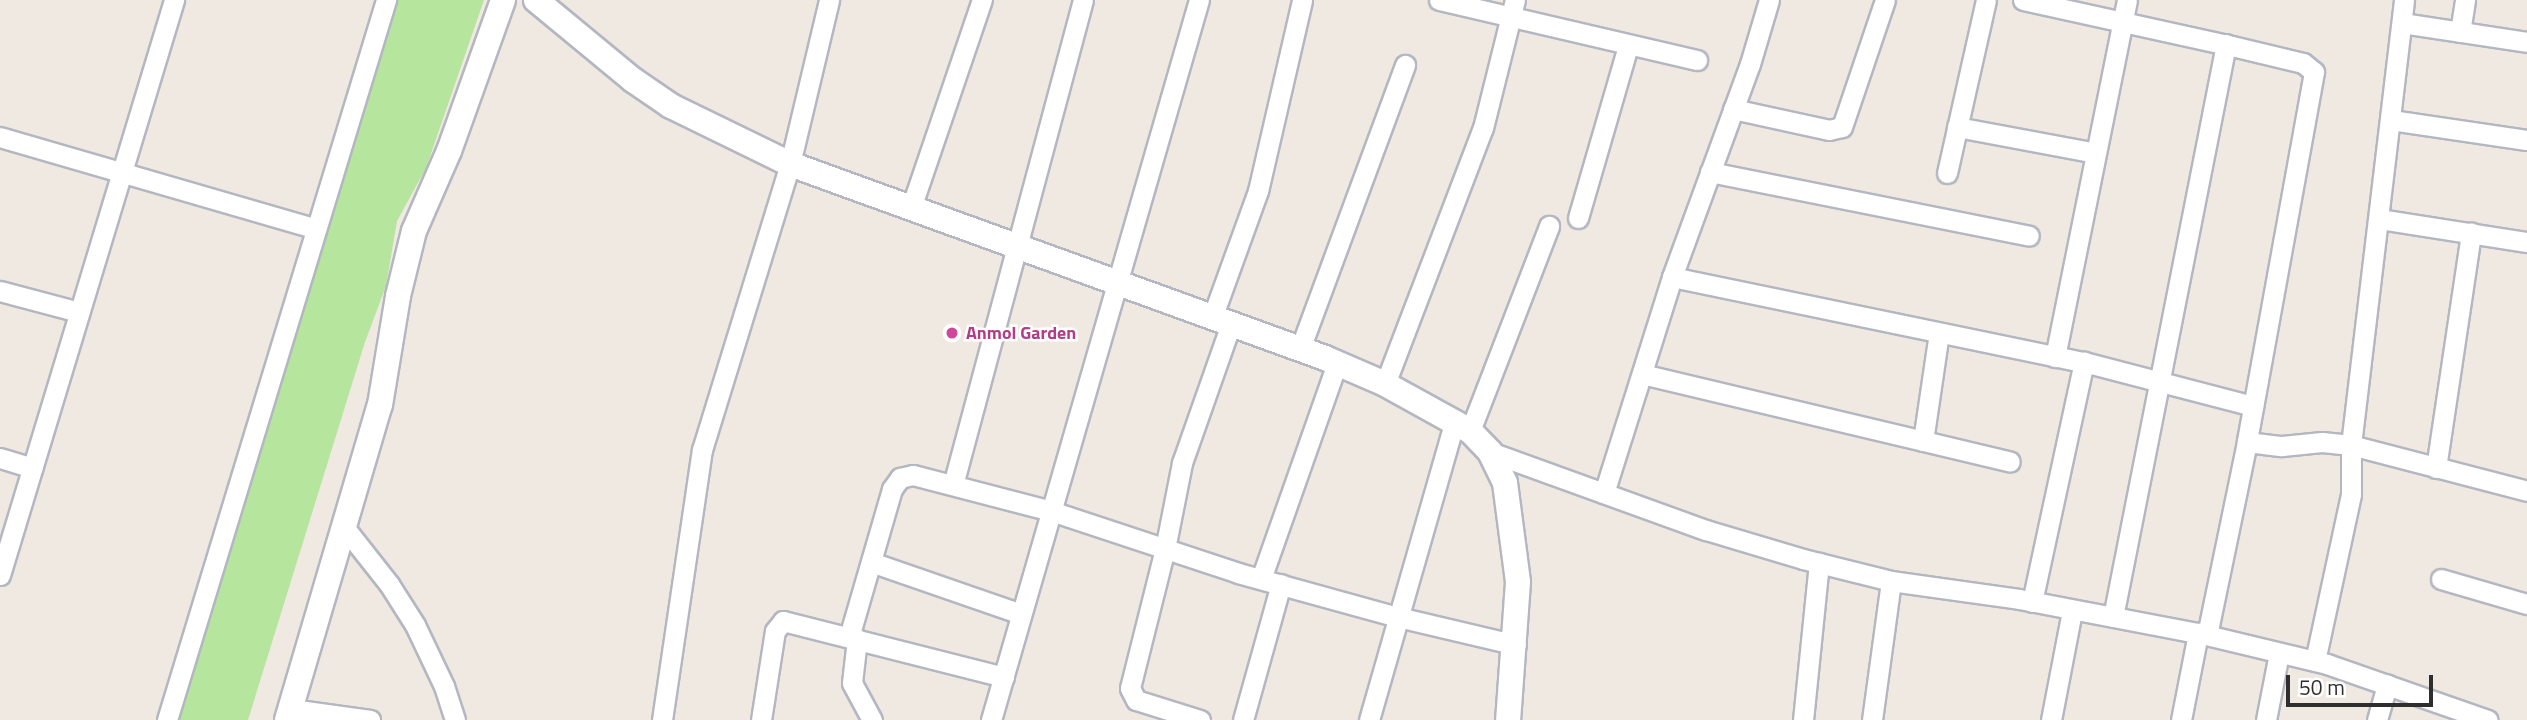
<!DOCTYPE html>
<style>
body{margin:0}
#map{position:relative;width:2527px;height:720px;overflow:hidden;background:#efe9e1;font-family:"Titillium Web",sans-serif}
div>[style]{position:absolute}
.green>*{inset:0;background:#b6e59e}
.roads{filter:drop-shadow(2px 0 #b4b7c1) drop-shadow(-2px 0 #b4b7c1) drop-shadow(0 2px #b4b7c1) drop-shadow(0 -2px #b4b7c1)}
.minor>*{height:19px;margin:-9.5px;padding:0 9.5px;transform-origin:9.5px;border-radius:9.5px;background:#fff}
.tertiary>*{height:24px;margin:-12px;padding:0 12px;transform-origin:12px;border-radius:12px;background:#fff}
.dots>*{width:19px;height:19px;translate:-50% -50%;box-sizing:border-box;border:4px solid #fff;border-radius:50%}
span{translate:-50% -50%;white-space:nowrap;text-align:center;line-height:1.15;-webkit-text-stroke:5px #fff;paint-order:stroke}
.hotel-label{font-size:18px;color:#b23c85;font-weight:700}
.left{translate:0 -50%;text-align:left}
.scale{position:absolute;left:2286px;top:675px;width:147px;height:32px;box-sizing:border-box;border:4px solid #2e2e2e;border-top:0;padding-left:9px;font-size:21px;line-height:24px;white-space:nowrap;color:#2e2e2e;-webkit-text-stroke:5px #fff;paint-order:stroke}
</style>
<div id="map">
<div class="green">
<i style="clip-path:polygon(397px 0,484px 0,426px 168px,397px 221px,386px 286px,365px 342px,248px 720px,178px 720px)"></i>
</div>
<div class="roads">
<div class="minor">
<i style="left:1439px;top:0;width:265px;rotate:13.1deg"></i>
<i style="left:2023px;top:0;width:214px;rotate:12.4deg"></i>
<i style="left:2232px;top:46px;width:73px;rotate:13.5deg"></i>
<i style="left:2303px;top:63px;width:14px;rotate:39deg"></i>
<i style="left:2314px;top:72px;width:376px;rotate:100.3deg"></i>
<i style="left:2247px;top:442px;width:197px;rotate:101.7deg"></i>
<i style="left:2402px;top:23px;width:126px;rotate:8.6deg"></i>
<i style="left:2460px;top:32px;width:32px;rotate:-81deg"></i>
<i style="left:1733px;top:109px;width:98px;rotate:12.3deg"></i>
<i style="left:1829px;top:130px;width:13px;rotate:-13deg"></i>
<i style="left:1842px;top:127px;width:134px;rotate:-71.3deg"></i>
<i style="left:2391px;top:120px;width:137px;rotate:8.4deg"></i>
<i style="left:1957px;top:127px;width:141px;rotate:10.6deg"></i>
<i style="left:0;top:137px;width:329px;rotate:16.2deg"></i>
<i style="left:1710px;top:172px;width:325px;rotate:11.3deg"></i>
<i style="left:1947px;top:173px;width:177px;rotate:-77.3deg"></i>
<i style="left:911px;top:208px;width:220px;rotate:-71.2deg"></i>
<i style="left:1578px;top:218px;width:179px;rotate:-73.8deg"></i>
<i style="left:2380px;top:219px;width:149px;rotate:8.9deg"></i>
<i style="left:1672px;top:277px;width:421px;rotate:11.7deg"></i>
<i style="left:2084px;top:362px;width:175px;rotate:14.6deg"></i>
<i style="left:0;top:291px;width:82px;rotate:14.9deg"></i>
<i style="left:1212px;top:318px;width:135px;rotate:-70.1deg"></i>
<i style="left:1258px;top:191px;width:196px;rotate:-77deg"></i>
<i style="left:1300px;top:349px;width:303px;rotate:-69.7deg"></i>
<i style="left:2055px;top:357px;width:364px;rotate:-78.6deg"></i>
<i style="left:1642px;top:374px;width:378px;rotate:13.4deg"></i>
<i style="left:1385px;top:384px;width:274px;rotate:-69.1deg"></i>
<i style="left:1483px;top:128px;width:132px;rotate:-76deg"></i>
<i style="left:1470px;top:431px;width:220px;rotate:-68.9deg"></i>
<i style="left:1923px;top:441px;width:109px;rotate:-81.6deg"></i>
<i style="left:2247px;top:442px;width:35px;rotate:7deg"></i>
<i style="left:2282px;top:446px;width:40px;rotate:-5.7deg"></i>
<i style="left:2322px;top:442px;width:29px;rotate:6deg"></i>
<i style="left:2351px;top:445px;width:182px;rotate:14.6deg"></i>
<i style="left:1490px;top:452px;width:230px;rotate:19.9deg"></i>
<i style="left:1706px;top:530px;width:101px;rotate:16.6deg"></i>
<i style="left:1803px;top:559px;width:91px;rotate:14deg"></i>
<i style="left:1891px;top:581px;width:129px;rotate:8deg"></i>
<i style="left:2019px;top:599px;width:182px;rotate:10.8deg"></i>
<i style="left:2198px;top:633px;width:133px;rotate:13.5deg"></i>
<i style="left:2327px;top:664px;width:170px;rotate:19.2deg"></i>
<i style="left:0;top:458px;width:34px;rotate:17deg"></i>
<i style="left:2436px;top:468px;width:238px;rotate:-81.5deg"></i>
<i style="left:953px;top:485px;width:502px;rotate:-75deg"></i>
<i style="left:1604px;top:493px;width:226px;rotate:-72.5deg"></i>
<i style="left:1672px;top:277px;width:227px;rotate:-69.9deg"></i>
<i style="left:1750px;top:64px;width:67px;rotate:-73.5deg"></i>
<i style="left:344px;top:527px;width:73px;rotate:51.7deg"></i>
<i style="left:389px;top:584px;width:49px;rotate:57.6deg"></i>
<i style="left:415px;top:625px;width:68px;rotate:64.6deg"></i>
<i style="left:444px;top:686px;width:36px;rotate:72deg"></i>
<i style="left:871px;top:562px;width:159px;rotate:19.1deg"></i>
<i style="left:0;top:575px;width:601px;rotate:-73.16deg"></i>
<i style="left:1261px;top:579px;width:229px;rotate:-70.6deg"></i>
<i style="left:2441px;top:579px;width:90px;rotate:16.2deg"></i>
<i style="left:2032px;top:602px;width:246px;rotate:-77.8deg"></i>
<i style="left:2113px;top:617px;width:584px;rotate:-78.84deg"></i>
<i style="left:849px;top:637px;width:154px;rotate:-73.8deg"></i>
<i style="left:892px;top:489px;width:14px;rotate:-54deg"></i>
<i style="left:900px;top:478px;width:13px;rotate:-13deg"></i>
<i style="left:913px;top:475px;width:143px;rotate:14.6deg"></i>
<i style="left:1051px;top:511px;width:197px;rotate:18.3deg"></i>
<i style="left:1238px;top:573px;width:166px;rotate:15.4deg"></i>
<i style="left:1398px;top:617px;width:121px;rotate:13.3deg"></i>
<i style="left:857px;top:639px;width:44px;rotate:96.5deg"></i>
<i style="left:852px;top:683px;width:42px;rotate:61.6deg"></i>
<i style="left:2315px;top:661px;width:171px;rotate:-77.8deg"></i>
<i style="left:2351px;top:494px;width:49px;rotate:-90deg"></i>
<i style="left:2351px;top:445px;width:448px;rotate:-83.2deg"></i>
<i style="left:291px;top:709px;width:80px;rotate:7.9deg"></i>
<i style="left:167px;top:720px;width:753px;rotate:-73.08deg"></i>
<i style="left:662px;top:720px;width:273px;rotate:-81.6deg"></i>
<i style="left:702px;top:450px;width:299px;rotate:-72.9deg"></i>
<i style="left:790px;top:164px;width:169px;rotate:-76.6deg"></i>
<i style="left:761px;top:720px;width:90px;rotate:-81.1deg"></i>
<i style="left:775px;top:631px;width:13px;rotate:-51deg"></i>
<i style="left:783px;top:621px;width:228px;rotate:14.2deg"></i>
<i style="left:991px;top:720px;width:749px;rotate:-73.89deg"></i>
<i style="left:1200px;top:720px;width:67px;rotate:-162.6deg"></i>
<i style="left:1136px;top:700px;width:13px;rotate:-117deg"></i>
<i style="left:1130px;top:688px;width:143px;rotate:-75.9deg"></i>
<i style="left:1165px;top:549px;width:88px;rotate:-78.8deg"></i>
<i style="left:1182px;top:463px;width:147px;rotate:-70.6deg"></i>
<i style="left:1243px;top:720px;width:141px;rotate:-74.4deg"></i>
<i style="left:1369px;top:720px;width:309px;rotate:-74deg"></i>
<i style="left:1803px;top:720px;width:158px;rotate:-84.2deg"></i>
<i style="left:1872px;top:720px;width:140px;rotate:-82.2deg"></i>
<i style="left:2051px;top:720px;width:111px;rotate:-79.1deg"></i>
<i style="left:2181px;top:720px;width:89px;rotate:-78.9deg"></i>
<i style="left:2266px;top:720px;width:68px;rotate:-79deg"></i>
<i style="left:2377px;top:720px;width:37px;rotate:-74deg"></i>
</div>
<div class="tertiary">
<i style="left:536px;top:0;width:126px;rotate:39.5deg"></i>
<i style="left:633px;top:80px;width:46px;rotate:34.4deg"></i>
<i style="left:671px;top:106px;width:132px;rotate:26deg"></i>
<i style="left:790px;top:164px;width:569px;rotate:19.93deg"></i>
<i style="left:1325px;top:358px;width:65px;rotate:23.4deg"></i>
<i style="left:1385px;top:384px;width:97px;rotate:28.9deg"></i>
<i style="left:1470px;top:431px;width:29px;rotate:46deg"></i>
<i style="left:1490px;top:452px;width:34px;rotate:64deg"></i>
<i style="left:1505px;top:483px;width:100px;rotate:82.5deg"></i>
<i style="left:1518px;top:582px;width:138px;rotate:94.1deg"></i>
<i style="left:287px;top:720px;width:328px;rotate:-73.6deg"></i>
<i style="left:380px;top:405px;width:110px;rotate:-80.6deg"></i>
<i style="left:398px;top:296px;width:67px;rotate:-76.2deg"></i>
<i style="left:414px;top:231px;width:87px;rotate:-66.4deg"></i>
<i style="left:449px;top:151px;width:160px;rotate:-70.3deg"></i>
</div>
</div>
<div class="dots">
<i style="left:952px;top:333px;background:#d1479c"></i>
</div>
<div class="hotel-label">
<span class="left" style="left:966px;top:333px">Anmol Garden</span>
</div>
<div class="scale">50 m</div>
</div>
